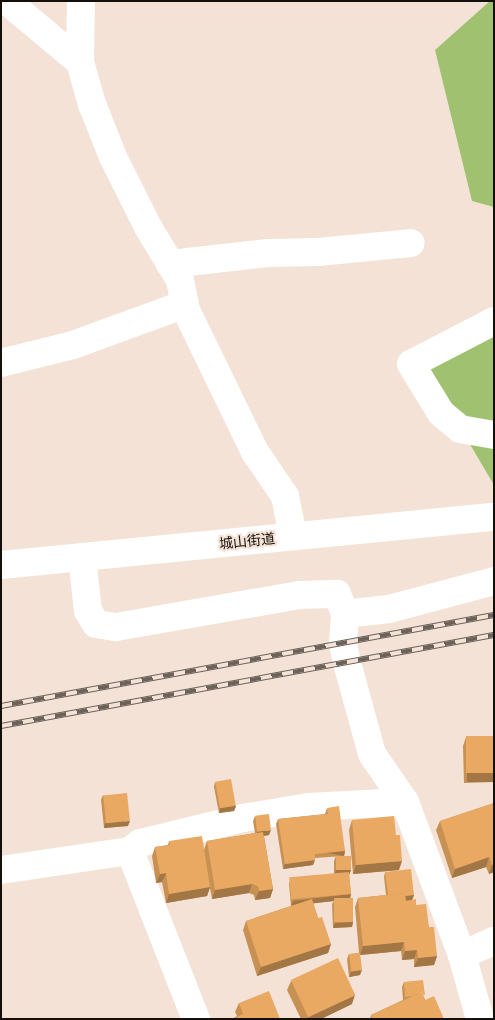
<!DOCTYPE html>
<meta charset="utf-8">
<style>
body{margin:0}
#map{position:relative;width:495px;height:1020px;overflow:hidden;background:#f4e2d6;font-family:Inter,"Noto Sans JP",sans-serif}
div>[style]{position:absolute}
.forest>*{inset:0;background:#a0c270}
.minor>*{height:28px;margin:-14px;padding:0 14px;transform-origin:14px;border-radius:14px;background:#fff}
.rail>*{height:5.5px;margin-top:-2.75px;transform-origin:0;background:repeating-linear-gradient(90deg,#f4e2d6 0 11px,#6c625a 0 22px);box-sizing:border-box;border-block:1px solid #6c625a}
.wall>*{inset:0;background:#c89154}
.shaded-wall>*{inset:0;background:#a37645;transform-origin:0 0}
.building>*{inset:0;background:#e9a962;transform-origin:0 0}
span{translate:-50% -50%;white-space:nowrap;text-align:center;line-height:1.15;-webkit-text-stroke:4px #f4e2d6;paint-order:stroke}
.street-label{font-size:14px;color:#150f0b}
.frame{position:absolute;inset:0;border:2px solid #150f0b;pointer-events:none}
</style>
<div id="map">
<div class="forest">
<i style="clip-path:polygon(490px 1px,494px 1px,494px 207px,472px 201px,435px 50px)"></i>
<i style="clip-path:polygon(494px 336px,494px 485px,425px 368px)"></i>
</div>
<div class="minor">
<i style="left:7px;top:1px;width:95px;rotate:39.9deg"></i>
<i style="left:80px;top:62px;width:44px;rotate:74.1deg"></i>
<i style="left:92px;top:104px;width:57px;rotate:68.4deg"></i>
<i style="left:113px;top:157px;width:78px;rotate:63.4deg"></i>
<i style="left:148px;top:227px;width:62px;rotate:58.9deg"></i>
<i style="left:180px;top:280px;width:31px;rotate:79deg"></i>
<i style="left:186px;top:310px;width:158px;rotate:64.1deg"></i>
<i style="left:255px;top:452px;width:53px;rotate:55.7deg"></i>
<i style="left:285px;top:496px;width:41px;rotate:78.7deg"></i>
<i style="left:80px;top:62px;width:61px;rotate:-89.1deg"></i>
<i style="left:170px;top:264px;width:99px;rotate:-6.4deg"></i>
<i style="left:268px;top:253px;width:50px;rotate:-1.1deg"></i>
<i style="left:318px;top:252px;width:93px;rotate:-5.5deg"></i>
<i style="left:494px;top:321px;width:93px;rotate:152.6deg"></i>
<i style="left:411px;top:364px;width:57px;rotate:58.5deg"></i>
<i style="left:441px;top:413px;width:25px;rotate:40deg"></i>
<i style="left:460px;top:429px;width:35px;rotate:10deg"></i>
<i style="left:1px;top:363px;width:74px;rotate:-14deg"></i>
<i style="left:73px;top:345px;width:119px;rotate:-20.1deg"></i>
<i style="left:82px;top:557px;width:54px;rotate:83.7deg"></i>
<i style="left:88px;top:611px;width:15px;rotate:58deg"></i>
<i style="left:96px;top:624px;width:20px;rotate:9deg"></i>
<i style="left:116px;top:627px;width:186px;rotate:-9.9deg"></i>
<i style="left:299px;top:595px;width:38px;rotate:-2deg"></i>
<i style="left:337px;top:594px;width:22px;rotate:68deg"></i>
<i style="left:345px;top:614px;width:29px;rotate:94deg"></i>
<i style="left:343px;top:643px;width:20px;rotate:79deg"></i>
<i style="left:347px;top:663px;width:94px;rotate:74.6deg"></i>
<i style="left:372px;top:754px;width:58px;rotate:55.5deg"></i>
<i style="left:405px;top:802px;width:163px;rotate:69.6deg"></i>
<i style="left:462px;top:955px;width:66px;rotate:74.3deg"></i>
<i style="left:1px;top:565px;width:495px;rotate:-5.6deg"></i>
<i style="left:345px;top:614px;width:44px;rotate:-6.5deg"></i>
<i style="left:389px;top:609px;width:109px;rotate:-14.9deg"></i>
<i style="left:130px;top:851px;width:13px;rotate:-39deg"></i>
<i style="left:140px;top:843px;width:106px;rotate:-13.6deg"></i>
<i style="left:243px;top:818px;width:66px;rotate:-9.6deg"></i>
<i style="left:308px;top:807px;width:97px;rotate:-3deg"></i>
<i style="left:1px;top:870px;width:130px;rotate:-8.4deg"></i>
<i style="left:130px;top:851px;width:180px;rotate:68.6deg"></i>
<i style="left:462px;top:955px;width:35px;rotate:-24deg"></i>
</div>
<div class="rail">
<i style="left:1px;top:706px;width:501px;rotate:-10.46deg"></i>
<i style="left:1px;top:726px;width:501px;rotate:-10.46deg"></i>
</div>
<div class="wall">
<i style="clip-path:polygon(494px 736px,494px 782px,464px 783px,463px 746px,466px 737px)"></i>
<i style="clip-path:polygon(215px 782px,236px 806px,234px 811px,219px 813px,214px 787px)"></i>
<i style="clip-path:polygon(103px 795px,128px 826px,104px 828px,101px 800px)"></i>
<i style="clip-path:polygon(494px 803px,494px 872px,489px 874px,486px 867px,452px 878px,436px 830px,440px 821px)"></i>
<i style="clip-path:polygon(327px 808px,345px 851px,344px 856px,315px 858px,313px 865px,283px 869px,276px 824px,278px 819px,325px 814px)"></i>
<i style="clip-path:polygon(255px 816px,269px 835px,264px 836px,273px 889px,270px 898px,255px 900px,254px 895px,249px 893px,212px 899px,210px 888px,207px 896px,166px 903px,162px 882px,156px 883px,152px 856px,155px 847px,168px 845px,169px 841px,204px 850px,207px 841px,255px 833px,253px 821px)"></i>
<i style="clip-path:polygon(352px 820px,396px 835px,399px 870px,353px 874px,349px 830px)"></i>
<i style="clip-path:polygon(336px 856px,351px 870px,349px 875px,351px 894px,350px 898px,353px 922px,352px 927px,333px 928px,332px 904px,334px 901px,313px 903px,318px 918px,331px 944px,328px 953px,257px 976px,243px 930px,246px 921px,291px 906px,289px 884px,290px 880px,334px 874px,334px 861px)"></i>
<i style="clip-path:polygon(385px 872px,414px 895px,412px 900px,416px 905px,429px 927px,437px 956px,434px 965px,414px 967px,414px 959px,402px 960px,401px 951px,360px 955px,360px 975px,349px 977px,347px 959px,349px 954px,359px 953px,355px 907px,358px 898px,386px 895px,384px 877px)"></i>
<i style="clip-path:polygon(291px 981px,352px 1004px,321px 1019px,301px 1019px,287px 990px)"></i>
<i style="clip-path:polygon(404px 982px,424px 997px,425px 1000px,444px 1019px,370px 1019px,371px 1015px,403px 1000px,402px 987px)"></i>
<i style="clip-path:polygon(239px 1003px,280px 1019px,232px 1019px,237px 1016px,235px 1012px)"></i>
</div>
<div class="shaded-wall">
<i style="left:494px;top:773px;width:9px;height:27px;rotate:90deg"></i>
<i style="clip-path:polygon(236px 806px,234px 811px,219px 813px,220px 808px)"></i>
<i style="clip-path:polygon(130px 821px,128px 826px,104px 828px,105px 823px)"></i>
<i style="clip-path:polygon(271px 830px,269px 835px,256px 837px,257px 832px)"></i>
<i style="left:345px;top:851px;width:5px;height:30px;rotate:101deg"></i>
<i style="clip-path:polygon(489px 857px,486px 867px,452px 878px,455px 869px)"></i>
<i style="clip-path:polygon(315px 860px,313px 865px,283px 869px,285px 864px)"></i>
<i style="clip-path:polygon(402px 861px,399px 870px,353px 874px,356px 865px)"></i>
<i style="clip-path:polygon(494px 864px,494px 872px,489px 874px,492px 865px)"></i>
<i style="clip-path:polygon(336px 870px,351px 870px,349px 875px,334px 875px)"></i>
<i style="clip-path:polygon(166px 873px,162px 882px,156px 883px,160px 874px)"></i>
<i style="clip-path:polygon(252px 884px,249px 893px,212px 899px,215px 890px)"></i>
<i style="clip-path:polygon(210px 887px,207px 896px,166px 903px,169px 894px)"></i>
<i style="clip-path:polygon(273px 889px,270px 898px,255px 900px,259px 891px)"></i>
<i style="clip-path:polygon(351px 894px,350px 899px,334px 899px,334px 901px,291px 906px,293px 901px)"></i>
<i style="clip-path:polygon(414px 895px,412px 900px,386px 902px,388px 897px)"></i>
<i style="clip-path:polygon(353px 922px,352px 927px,333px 928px,335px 923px)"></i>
<i style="clip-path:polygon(404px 942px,401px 951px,360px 955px,363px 946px)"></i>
<i style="clip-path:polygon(331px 944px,328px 953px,257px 976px,261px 967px)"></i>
<i style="clip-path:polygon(417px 950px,414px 959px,402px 960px,405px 951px)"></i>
<i style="clip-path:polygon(437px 956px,434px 965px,414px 967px,418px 958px)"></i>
<i style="clip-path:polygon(362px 970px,360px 975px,349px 977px,351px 972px)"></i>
<i style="clip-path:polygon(355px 995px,352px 1004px,321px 1019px,307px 1019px,308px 1017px)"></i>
</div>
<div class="building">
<i style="left:494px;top:736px;width:37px;height:28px;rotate:90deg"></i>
<i style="left:231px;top:779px;width:27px;height:16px;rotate:80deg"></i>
<i style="left:127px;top:793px;width:28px;height:24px;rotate:84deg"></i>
<i style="clip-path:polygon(494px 803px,494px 864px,492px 865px,489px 857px,455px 869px,440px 821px)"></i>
<i style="clip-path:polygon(339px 806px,345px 851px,315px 854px,315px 860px,285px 864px,278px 819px,328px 814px,327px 808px)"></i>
<i style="left:269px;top:814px;width:16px;height:14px;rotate:83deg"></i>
<i style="clip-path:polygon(394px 816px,396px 835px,400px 835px,402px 861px,356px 865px,352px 820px)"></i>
<i style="clip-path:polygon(263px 832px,273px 889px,259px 891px,258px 886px,252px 884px,215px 890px,207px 841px)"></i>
<i style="clip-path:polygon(202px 836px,210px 887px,169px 894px,166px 873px,160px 874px,155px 847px,170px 845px,169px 841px)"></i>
<i style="left:336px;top:856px;width:15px;height:14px"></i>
<i style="clip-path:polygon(411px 869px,414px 895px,405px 896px,405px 893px,388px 895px,385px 872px)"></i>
<i style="left:349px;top:872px;width:22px;height:60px;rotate:85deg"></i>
<i style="clip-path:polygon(405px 893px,406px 901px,416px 899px,416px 905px,426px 904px,429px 927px,434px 927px,437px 956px,418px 958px,417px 950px,405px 951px,404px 942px,363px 946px,358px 898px)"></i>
<i style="left:353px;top:898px;width:24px;height:19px;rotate:90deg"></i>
<i style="clip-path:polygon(312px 899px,318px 918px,322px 917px,331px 944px,261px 967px,246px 921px)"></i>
<i style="left:360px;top:953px;width:17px;height:11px;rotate:83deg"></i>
<i style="left:338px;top:958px;width:41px;height:52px;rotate:65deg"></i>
<i style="clip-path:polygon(423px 980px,425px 995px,423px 995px,422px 992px,413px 996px,405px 997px,404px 982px)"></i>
<i style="clip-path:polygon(269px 991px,280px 1019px,233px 1019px,243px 1014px,239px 1003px)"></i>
<i style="clip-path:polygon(422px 992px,425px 1000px,434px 996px,444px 1019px,373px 1019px,371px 1015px)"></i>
</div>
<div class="street-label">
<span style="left:247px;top:541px;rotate:-6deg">城山街道</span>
</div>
<div class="frame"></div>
</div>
